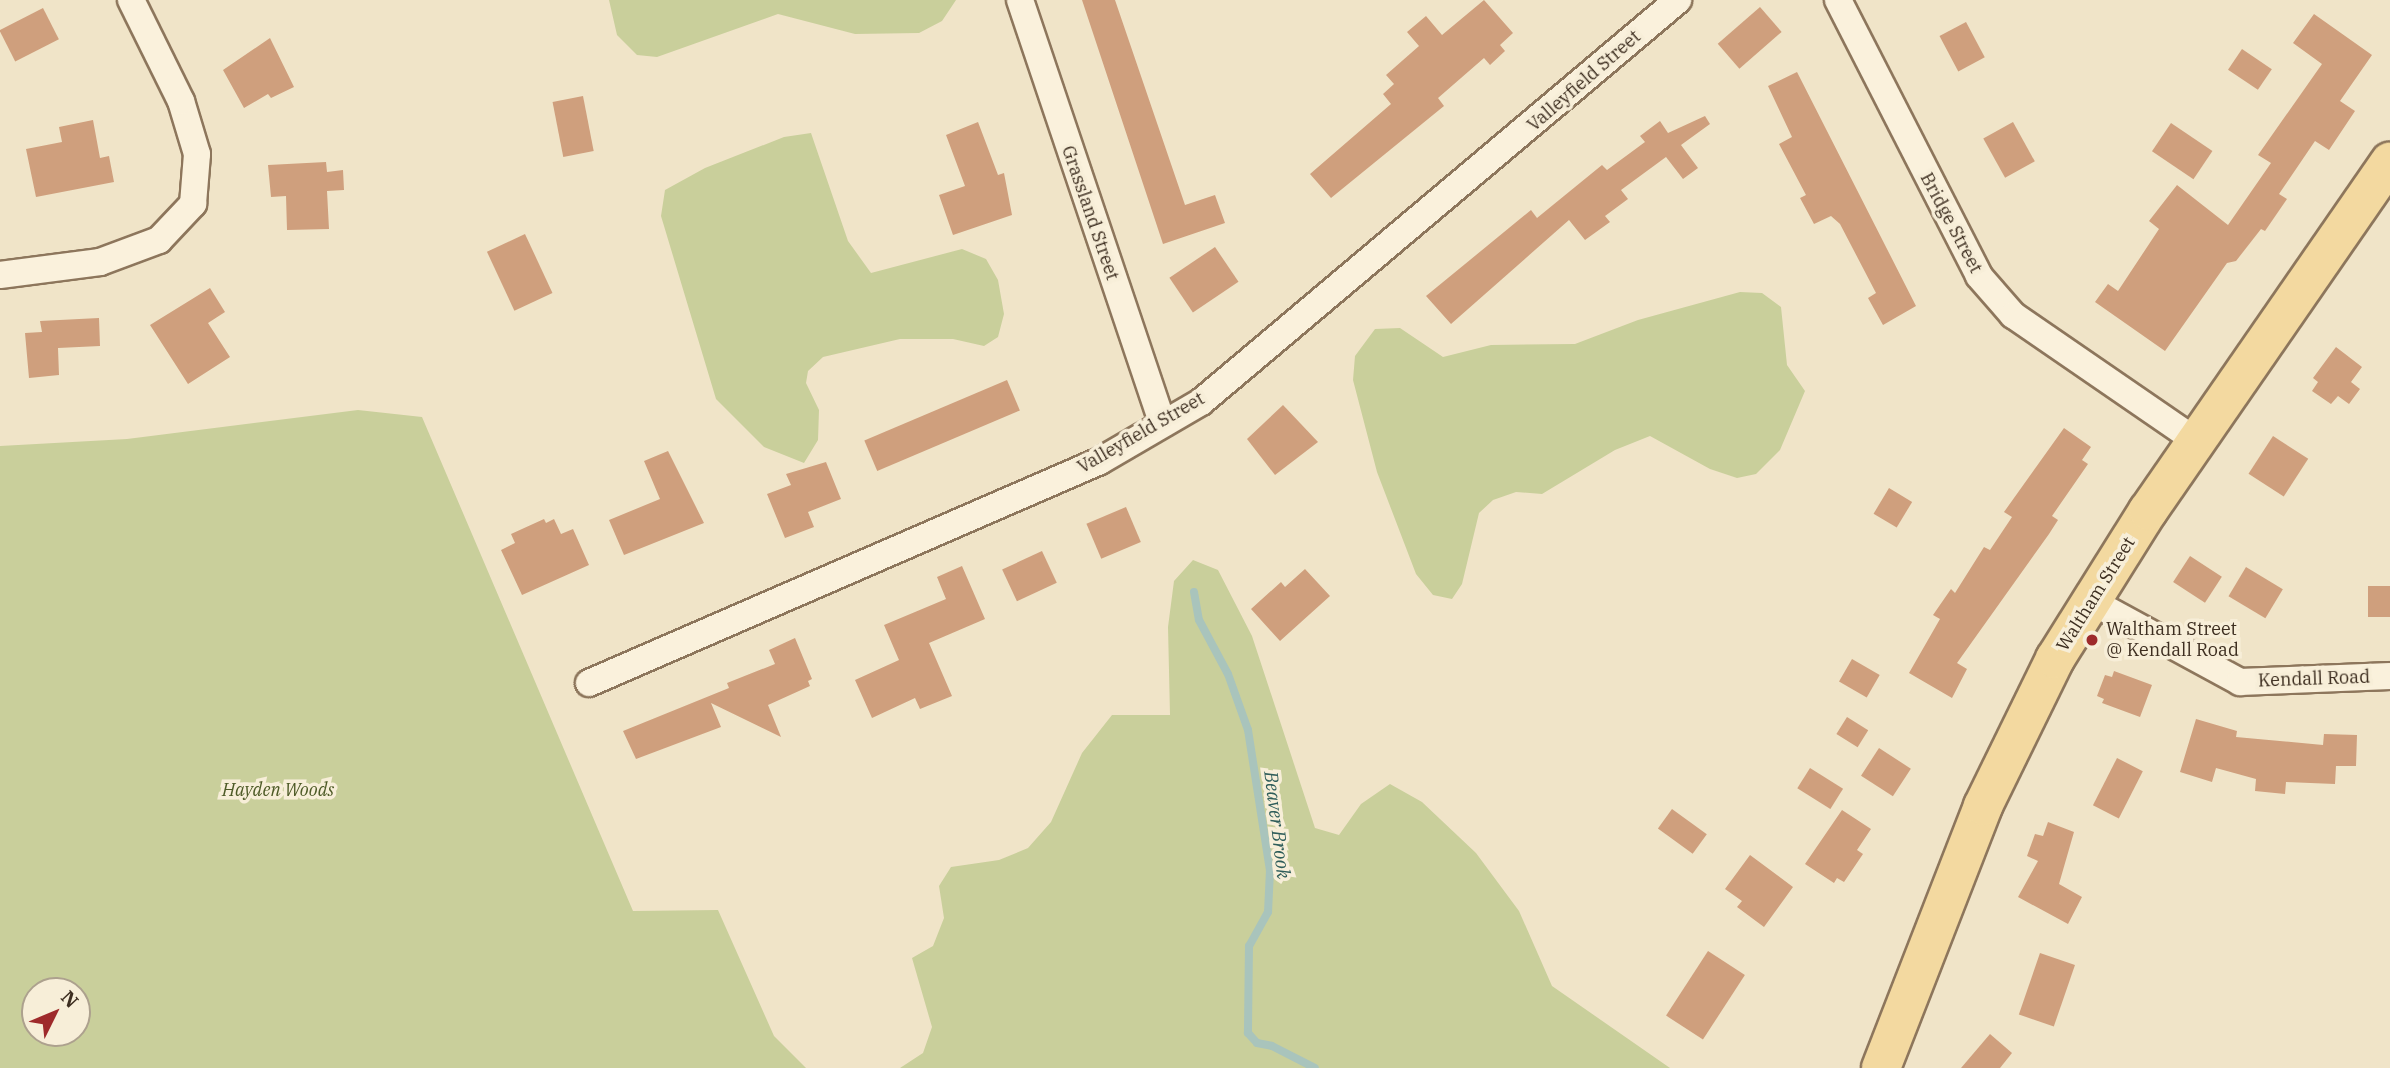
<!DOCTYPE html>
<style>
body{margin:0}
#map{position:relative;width:2390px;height:1068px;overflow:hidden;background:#f0e4c8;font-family:"IBM Plex Serif",serif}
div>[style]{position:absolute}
.green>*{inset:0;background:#c9cf9b}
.stream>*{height:8px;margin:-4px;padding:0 4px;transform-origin:4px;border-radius:4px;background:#a9c4bc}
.building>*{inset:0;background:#cf9f7d;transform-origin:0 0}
.roads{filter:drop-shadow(2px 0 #8d765c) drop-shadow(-2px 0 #8d765c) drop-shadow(0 2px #8d765c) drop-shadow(0 -2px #8d765c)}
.street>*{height:26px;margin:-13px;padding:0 13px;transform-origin:13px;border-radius:13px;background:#faf1dc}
.primary>*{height:38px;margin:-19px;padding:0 19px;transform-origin:19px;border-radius:19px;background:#f3d9a0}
.dots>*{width:19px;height:19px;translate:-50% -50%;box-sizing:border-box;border:4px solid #f7eed8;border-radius:50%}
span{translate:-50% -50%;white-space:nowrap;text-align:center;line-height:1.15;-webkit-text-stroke:7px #f7eed8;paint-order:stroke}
.street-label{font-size:18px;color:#3d2e20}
.poi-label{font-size:18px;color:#3d2e20}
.left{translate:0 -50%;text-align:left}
.park-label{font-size:18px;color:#4d5a26;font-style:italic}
.water-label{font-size:19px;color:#2f5d5a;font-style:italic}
.north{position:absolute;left:21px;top:977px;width:70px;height:70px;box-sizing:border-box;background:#f7eed8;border:2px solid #ada18e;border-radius:50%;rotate:47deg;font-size:19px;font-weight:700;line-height:28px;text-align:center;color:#3d2e20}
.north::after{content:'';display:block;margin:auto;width:24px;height:32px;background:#9e2a2b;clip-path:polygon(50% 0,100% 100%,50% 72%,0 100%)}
</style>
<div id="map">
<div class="green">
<i style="clip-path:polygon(609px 0,956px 0,942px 21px,919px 33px,855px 34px,778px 14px,657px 57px,637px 55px,617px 35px)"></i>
<i style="clip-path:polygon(811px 133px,848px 241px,871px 273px,962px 249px,986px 259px,998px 280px,1004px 314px,998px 337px,984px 346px,953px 339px,900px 339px,823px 357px,808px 371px,806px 383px,819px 410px,818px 440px,804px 463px,764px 447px,716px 399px,661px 216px,665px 190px,705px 168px,784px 137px)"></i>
<i style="clip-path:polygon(1740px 292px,1762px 293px,1781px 307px,1787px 365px,1805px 391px,1780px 450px,1756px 474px,1737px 478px,1710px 469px,1650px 436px,1615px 450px,1542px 494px,1516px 492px,1493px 500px,1479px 513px,1462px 584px,1452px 599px,1433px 595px,1416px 574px,1377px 472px,1353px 380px,1355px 356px,1375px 329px,1400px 328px,1443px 357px,1491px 345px,1575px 344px,1638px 320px)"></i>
<i style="clip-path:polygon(evenodd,358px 410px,422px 417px,633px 911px,718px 910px,774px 1036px,806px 1068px,0 1068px,0 446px,127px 439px,358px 410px,35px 991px,77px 991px,77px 1033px,35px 1033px,35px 991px)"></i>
<i style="clip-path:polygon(1193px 560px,1218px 570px,1252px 636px,1315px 828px,1339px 835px,1361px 804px,1390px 784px,1422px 802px,1476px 853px,1519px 911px,1552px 986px,1670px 1068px,900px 1068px,923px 1053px,932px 1027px,912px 958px,933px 946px,944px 918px,939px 886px,951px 867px,999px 860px,1028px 848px,1051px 822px,1082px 753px,1112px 715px,1170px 715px,1168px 627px,1174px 581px)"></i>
</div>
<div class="stream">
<i style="left:1194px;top:592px;width:28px;rotate:80deg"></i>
<i style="left:1199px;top:620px;width:61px;rotate:61.8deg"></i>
<i style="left:1228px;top:674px;width:59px;rotate:70.3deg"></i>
<i style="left:1248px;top:730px;width:142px;rotate:81.1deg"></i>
<i style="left:1270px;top:870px;width:42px;rotate:92.7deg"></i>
<i style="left:1268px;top:912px;width:39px;rotate:119deg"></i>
<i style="left:1249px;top:946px;width:87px;rotate:90.7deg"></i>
<i style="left:1248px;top:1033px;width:13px;rotate:48deg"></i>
<i style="left:1257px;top:1043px;width:15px;rotate:11deg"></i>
<i style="left:1272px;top:1046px;width:48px;rotate:27.1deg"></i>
</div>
<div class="building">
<i style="clip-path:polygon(1082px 0,1115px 0,1185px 205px,1215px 195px,1225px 223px,1163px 244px)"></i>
<i style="clip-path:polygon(1484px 0,1513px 33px,1500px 45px,1505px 51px,1490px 65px,1484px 58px,1438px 98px,1444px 106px,1331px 198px,1310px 174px,1391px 104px,1383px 94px,1394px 84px,1386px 75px,1419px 46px,1407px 32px,1426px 16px,1442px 35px)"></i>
<i style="left:1760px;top:7px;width:33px;height:56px;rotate:49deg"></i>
<i style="left:43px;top:8px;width:35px;height:49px;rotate:63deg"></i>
<i style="clip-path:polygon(2314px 14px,2372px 55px,2340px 101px,2355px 111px,2329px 150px,2315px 141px,2279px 194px,2287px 199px,2265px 231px,2261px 229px,2236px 261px,2227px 263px,2165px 351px,2095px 302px,2108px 284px,2118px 291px,2159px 229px,2149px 221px,2177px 185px,2228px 225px,2271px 163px,2258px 155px,2322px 64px,2293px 43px)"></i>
<i style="left:1966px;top:22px;width:40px;height:30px;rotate:62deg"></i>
<i style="clip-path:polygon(270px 38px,294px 87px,271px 98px,268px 94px,244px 108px,223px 70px)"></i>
<i style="left:2242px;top:49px;width:36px;height:25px;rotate:34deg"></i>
<i style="clip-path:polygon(1797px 72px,1916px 306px,1883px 325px,1868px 298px,1876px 293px,1840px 224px,1831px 216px,1814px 224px,1800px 198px,1806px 195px,1779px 144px,1792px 137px,1768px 86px)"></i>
<i style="left:583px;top:96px;width:56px;height:31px;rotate:79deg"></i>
<i style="clip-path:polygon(1705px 116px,1710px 124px,1681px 145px,1698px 168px,1683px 179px,1666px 157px,1621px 190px,1628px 199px,1605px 216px,1610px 222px,1585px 240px,1569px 220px,1451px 324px,1426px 296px,1531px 210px,1537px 218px,1602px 165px,1607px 170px,1645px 142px,1640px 136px,1660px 121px,1668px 133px)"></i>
<i style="clip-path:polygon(93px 120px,100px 158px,109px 156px,114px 182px,36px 197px,26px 149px,62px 142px,59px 127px)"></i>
<i style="clip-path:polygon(978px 122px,998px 175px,1004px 173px,1012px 215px,953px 235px,939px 195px,965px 186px,946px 135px)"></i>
<i style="left:2013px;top:122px;width:45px;height:34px;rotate:61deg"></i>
<i style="left:2171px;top:123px;width:50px;height:34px;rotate:34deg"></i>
<i style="clip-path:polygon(326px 162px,327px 172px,343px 170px,344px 190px,327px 191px,329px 229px,287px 230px,286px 196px,271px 197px,268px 165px)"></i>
<i style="left:525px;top:234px;width:65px;height:42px;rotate:65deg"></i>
<i style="left:1215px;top:247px;width:42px;height:55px;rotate:56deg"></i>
<i style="clip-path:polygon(210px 288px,225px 312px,208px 323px,230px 357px,188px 384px,150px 325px)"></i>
<i style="clip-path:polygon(99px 318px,100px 346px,58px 348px,59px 375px,29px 378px,25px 333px,42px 332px,40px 321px)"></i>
<i style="clip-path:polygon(2336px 347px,2362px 367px,2351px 382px,2360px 389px,2349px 404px,2338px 396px,2331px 404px,2312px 391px,2318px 382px,2313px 378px)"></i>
<i style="left:1007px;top:380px;width:33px;height:155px;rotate:67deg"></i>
<i style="clip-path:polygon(1283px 405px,1318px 442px,1275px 475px,1247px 439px)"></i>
<i style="clip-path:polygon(2064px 428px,2091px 447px,2082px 460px,2088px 464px,2052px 516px,2058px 520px,2049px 534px,1957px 663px,1967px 669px,1952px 698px,1909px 673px,1940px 619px,1933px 615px,1951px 589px,1955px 593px,1984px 547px,1990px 550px,2012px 517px,2004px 512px)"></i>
<i style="left:2273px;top:436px;width:42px;height:45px;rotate:33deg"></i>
<i style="clip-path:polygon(668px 451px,704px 523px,624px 555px,609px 520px,660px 499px,644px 461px)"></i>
<i style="clip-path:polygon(826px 462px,841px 499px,808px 512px,814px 527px,785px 538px,767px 494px,791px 485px,786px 474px)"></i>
<i style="left:1889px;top:488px;width:27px;height:30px;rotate:31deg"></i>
<i style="left:1126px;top:507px;width:38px;height:43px;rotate:67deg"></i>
<i style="clip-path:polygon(544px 519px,546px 523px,554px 519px,561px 534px,573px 529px,589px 565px,522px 595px,501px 550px,515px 543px,511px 534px)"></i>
<i style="left:1042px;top:551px;width:35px;height:44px;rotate:65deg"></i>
<i style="left:2190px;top:556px;width:38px;height:31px;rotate:33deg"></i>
<i style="clip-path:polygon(962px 566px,985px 619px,929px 643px,952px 696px,920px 709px,915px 698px,872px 718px,855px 680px,899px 660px,884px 625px,946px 599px,937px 577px)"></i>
<i style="left:2246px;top:567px;width:43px;height:34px;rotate:31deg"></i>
<i style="clip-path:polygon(1305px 569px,1330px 596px,1280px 641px,1251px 609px,1281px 582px,1285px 587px)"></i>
<i style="left:2368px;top:586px;width:22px;height:31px"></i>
<i style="clip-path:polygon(795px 638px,812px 679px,808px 681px,810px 686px,768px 705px,781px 737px,711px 703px,721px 727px,636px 759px,623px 731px,729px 688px,727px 683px,775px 664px,769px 650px)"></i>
<i style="left:1852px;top:659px;width:32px;height:26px;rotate:30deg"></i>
<i style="clip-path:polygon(2114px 671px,2152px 685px,2140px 717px,2102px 703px,2104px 699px,2097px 696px,2105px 675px,2112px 677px)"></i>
<i style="left:1847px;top:717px;width:25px;height:20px;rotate:32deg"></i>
<i style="clip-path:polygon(2196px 719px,2237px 731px,2236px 737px,2323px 745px,2324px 734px,2357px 735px,2356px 766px,2336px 766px,2335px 784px,2286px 782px,2285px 794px,2255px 791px,2256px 779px,2216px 768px,2212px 782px,2180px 772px)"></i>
<i style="left:1879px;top:748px;width:38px;height:33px;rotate:33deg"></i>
<i style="left:2117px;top:758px;width:29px;height:53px;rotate:27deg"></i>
<i style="left:1810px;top:768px;width:39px;height:24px;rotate:32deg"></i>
<i style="left:1672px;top:809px;width:43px;height:24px;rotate:36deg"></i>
<i style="clip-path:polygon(1842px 810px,1871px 829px,1857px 850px,1863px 854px,1844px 882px,1837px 878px,1834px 883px,1805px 864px)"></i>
<i style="clip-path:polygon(2048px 822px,2074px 832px,2059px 884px,2082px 897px,2068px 924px,2018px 897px,2038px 861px,2027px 856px,2035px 834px,2043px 836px)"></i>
<i style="clip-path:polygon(1750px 855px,1793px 887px,1764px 927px,1737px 907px,1742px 901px,1725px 889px)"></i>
<i style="left:1708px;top:951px;width:44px;height:77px;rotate:33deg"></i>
<i style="left:2040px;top:953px;width:37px;height:65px;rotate:19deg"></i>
<i style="clip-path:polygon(1990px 1034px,2012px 1053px,2000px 1068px,1961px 1068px)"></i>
</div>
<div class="roads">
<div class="street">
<i style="left:1020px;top:0;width:447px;rotate:71.4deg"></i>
<i style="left:1838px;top:0;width:310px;rotate:62.9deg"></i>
<i style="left:1979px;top:276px;width:52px;rotate:48.9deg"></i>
<i style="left:2013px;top:315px;width:222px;rotate:34.5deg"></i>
<i style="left:0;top:275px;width:101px;rotate:-7.4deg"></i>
<i style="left:100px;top:262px;width:63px;rotate:-20.4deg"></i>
<i style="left:159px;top:240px;width:50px;rotate:-46.6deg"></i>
<i style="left:193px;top:204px;width:50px;rotate:-85.4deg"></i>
<i style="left:197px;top:154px;width:55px;rotate:-106.8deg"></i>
<i style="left:181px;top:101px;width:113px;rotate:-116.3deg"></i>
<i style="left:2091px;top:601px;width:170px;rotate:28.5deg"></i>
<i style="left:2240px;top:682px;width:150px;rotate:-2.3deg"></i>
<i style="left:589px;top:683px;width:557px;rotate:-23.48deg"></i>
<i style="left:1100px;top:461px;width:117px;rotate:-30.3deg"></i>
<i style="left:1201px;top:402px;width:624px;rotate:-40.12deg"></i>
</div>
<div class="primary">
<i style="left:1881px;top:1068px;width:281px;rotate:-68.7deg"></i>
<i style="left:1983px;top:806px;width:164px;rotate:-63.9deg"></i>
<i style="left:2055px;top:659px;width:175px;rotate:-57.9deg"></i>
<i style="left:2148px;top:511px;width:425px;rotate:-55.3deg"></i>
</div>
</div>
<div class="dots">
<i style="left:2092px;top:640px;background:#9e2a2b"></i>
</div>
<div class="street-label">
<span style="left:1584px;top:81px;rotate:-41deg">Valleyfield Street</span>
<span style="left:1090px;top:213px;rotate:71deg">Grassland Street</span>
<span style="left:1951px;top:223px;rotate:62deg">Bridge Street</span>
<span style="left:1141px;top:433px;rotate:-30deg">Valleyfield Street</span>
<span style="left:2096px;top:594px;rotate:-58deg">Waltham Street</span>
<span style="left:2314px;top:679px;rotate:-2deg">Kendall Road</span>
</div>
<div class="poi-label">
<span class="left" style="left:2106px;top:640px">Waltham Street<br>@ Kendall Road</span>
</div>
<div class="park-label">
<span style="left:278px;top:790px">Hayden Woods</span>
</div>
<div class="water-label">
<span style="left:1277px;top:825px;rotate:83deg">Beaver Brook</span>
</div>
<div class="north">N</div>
</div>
